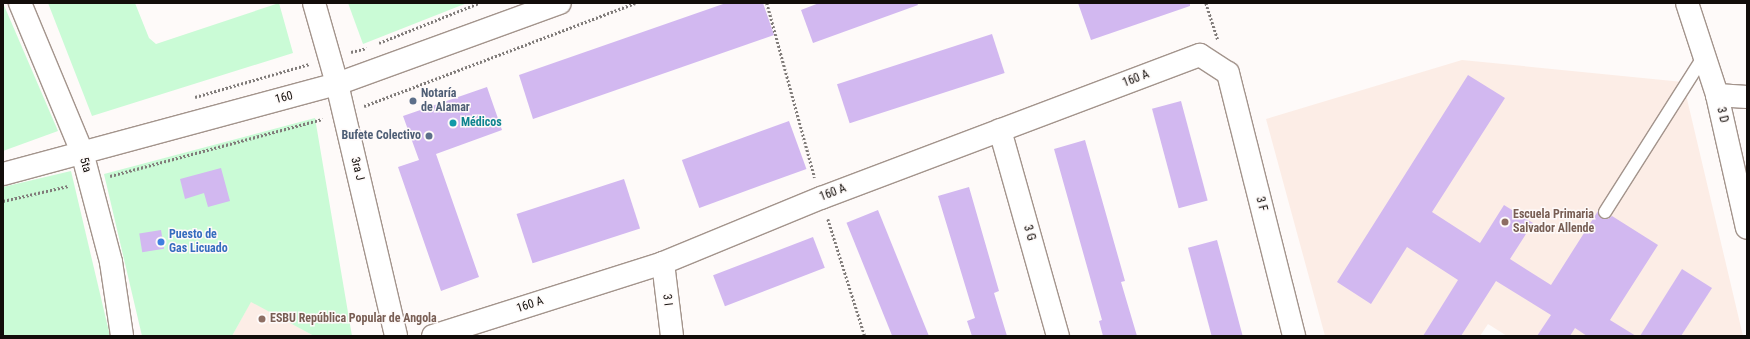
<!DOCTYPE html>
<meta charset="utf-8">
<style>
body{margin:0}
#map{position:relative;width:1750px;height:339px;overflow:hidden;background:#fefaf9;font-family:"Roboto Condensed",sans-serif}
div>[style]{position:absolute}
.built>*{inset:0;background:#fcede6}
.green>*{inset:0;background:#cafbd6}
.building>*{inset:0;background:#d2b8f0;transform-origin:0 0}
.path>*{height:2.5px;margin-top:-1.25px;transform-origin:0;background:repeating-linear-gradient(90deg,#817c7a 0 2px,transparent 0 4px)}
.roads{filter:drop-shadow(1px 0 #a3948c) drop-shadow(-1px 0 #a3948c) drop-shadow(0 1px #a3948c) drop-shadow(0 -1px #a3948c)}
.lane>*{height:12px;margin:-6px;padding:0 6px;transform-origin:6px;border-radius:6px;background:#fff}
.street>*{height:22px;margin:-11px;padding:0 11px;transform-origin:11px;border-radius:11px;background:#fff}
.secondary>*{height:22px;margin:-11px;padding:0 11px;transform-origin:11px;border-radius:11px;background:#fff}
.dots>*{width:11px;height:11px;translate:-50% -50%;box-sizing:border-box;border:2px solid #fefaf9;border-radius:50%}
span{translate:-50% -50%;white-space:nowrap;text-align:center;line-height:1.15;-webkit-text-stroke:3px #fefaf9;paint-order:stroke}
.street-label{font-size:12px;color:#120d0a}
.service-label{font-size:12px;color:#4e5e75;font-weight:700}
.left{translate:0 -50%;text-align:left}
.right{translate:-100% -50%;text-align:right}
.culture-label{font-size:12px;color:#0d838f;font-weight:700}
.education-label{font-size:12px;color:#785e54;font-weight:700}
.shop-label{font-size:12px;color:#366cbe;font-weight:700}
.frame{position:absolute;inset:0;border:4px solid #120d0a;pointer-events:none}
</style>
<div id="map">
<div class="built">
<i style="clip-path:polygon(1462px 60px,1683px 82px,1743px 336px,1507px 336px,1488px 324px,1480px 336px,1325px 336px,1266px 119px)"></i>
<i style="clip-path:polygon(251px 301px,314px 336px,232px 336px)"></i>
</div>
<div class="green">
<i style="clip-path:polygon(3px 3px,58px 131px,3px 151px)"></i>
<i style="clip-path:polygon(48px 3px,135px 3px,149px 38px,156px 44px,279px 3px,293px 53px,92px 116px)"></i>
<i style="clip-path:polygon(348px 3px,467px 3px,363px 44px)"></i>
<i style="clip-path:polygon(315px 118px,352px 336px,314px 336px,251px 302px,232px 336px,142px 336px,104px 174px)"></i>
<i style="clip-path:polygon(71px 171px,110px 336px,3px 336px,3px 187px)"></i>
</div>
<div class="building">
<i style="clip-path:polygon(726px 3px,763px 3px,774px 35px,533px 119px,519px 75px)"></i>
<i style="clip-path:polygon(819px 3px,917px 3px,918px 5px,813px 43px,801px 10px)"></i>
<i style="clip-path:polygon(1078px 3px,1190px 3px,1190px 6px,1091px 40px)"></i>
<i style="left:992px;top:34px;width:41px;height:163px;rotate:72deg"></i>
<i style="clip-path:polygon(1468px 75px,1505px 98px,1432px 212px,1480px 243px,1504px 205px,1533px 223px,1510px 259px,1551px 285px,1598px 211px,1601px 218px,1608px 219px,1612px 216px,1658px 245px,1610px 320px,1636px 336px,1587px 336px,1575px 328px,1570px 336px,1537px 336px,1551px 315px,1496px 281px,1461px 336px,1423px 336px,1458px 280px,1407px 247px,1371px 304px,1337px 282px)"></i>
<i style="clip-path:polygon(487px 87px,502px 130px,436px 154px,479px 277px,441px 291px,398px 167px,419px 160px,403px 116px)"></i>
<i style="left:1181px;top:101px;width:103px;height:30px;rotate:75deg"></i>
<i style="left:789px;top:121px;width:51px;height:114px;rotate:70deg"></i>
<i style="clip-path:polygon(1085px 140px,1125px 281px,1121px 282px,1137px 336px,1103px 336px,1099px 321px,1102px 320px,1054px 149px)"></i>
<i style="clip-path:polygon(221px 168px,230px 201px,208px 207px,204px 193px,185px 199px,180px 179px)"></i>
<i style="left:624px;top:179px;width:52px;height:113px;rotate:72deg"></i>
<i style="clip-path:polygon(969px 187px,999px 291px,994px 293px,1007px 336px,972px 336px,967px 321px,975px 318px,938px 196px)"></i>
<i style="left:878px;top:210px;width:136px;height:34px;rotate:68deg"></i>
<i style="left:161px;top:230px;width:19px;height:22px;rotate:81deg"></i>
<i style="left:813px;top:237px;width:33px;height:107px;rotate:69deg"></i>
<i style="left:1217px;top:240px;width:99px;height:30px;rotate:75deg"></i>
<i style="clip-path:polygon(1682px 269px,1712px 288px,1681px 336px,1640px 336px)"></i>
</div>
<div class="path">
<i style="left:767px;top:3px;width:181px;rotate:74.7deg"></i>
<i style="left:1206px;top:3px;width:38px;rotate:72deg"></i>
<i style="left:379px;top:43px;width:108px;rotate:-21.8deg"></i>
<i style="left:351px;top:52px;width:16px;rotate:-14deg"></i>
<i style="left:195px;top:97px;width:119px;rotate:-16.1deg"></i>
<i style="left:364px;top:106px;width:290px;rotate:-20.8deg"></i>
<i style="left:110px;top:176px;width:220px;rotate:-15deg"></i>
<i style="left:3px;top:201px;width:67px;rotate:-13deg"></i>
<i style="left:828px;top:219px;width:123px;rotate:72.5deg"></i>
</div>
<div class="roads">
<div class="lane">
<i style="left:1605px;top:212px;width:185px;rotate:-57.6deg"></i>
</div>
<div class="street">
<i style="left:20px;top:3px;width:161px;rotate:67.4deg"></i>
<i style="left:82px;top:152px;width:114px;rotate:75.2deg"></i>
<i style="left:111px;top:262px;width:75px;rotate:81.5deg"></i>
<i style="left:1717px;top:95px;width:30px;rotate:4deg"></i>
<i style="left:1000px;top:130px;width:214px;rotate:74.3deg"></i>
<i style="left:663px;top:263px;width:74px;rotate:83deg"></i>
<i style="left:433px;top:336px;width:241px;rotate:-17.6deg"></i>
<i style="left:663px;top:263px;width:171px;rotate:-22.4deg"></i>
<i style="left:821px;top:198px;width:405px;rotate:-20.7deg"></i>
<i style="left:1200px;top:55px;width:33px;rotate:33deg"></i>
<i style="left:1228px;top:73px;width:271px;rotate:75.9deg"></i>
</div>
<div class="secondary">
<i style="left:314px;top:3px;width:84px;rotate:74.1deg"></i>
<i style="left:337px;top:84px;width:259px;rotate:76.8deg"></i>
<i style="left:1687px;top:3px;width:97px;rotate:71.9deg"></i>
<i style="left:1717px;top:95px;width:136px;rotate:77.3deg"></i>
<i style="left:3px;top:174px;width:346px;rotate:-15.1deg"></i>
<i style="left:337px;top:84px;width:237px;rotate:-20deg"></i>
</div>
</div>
<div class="dots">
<i style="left:413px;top:101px;background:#5c6f8a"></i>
<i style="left:453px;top:123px;background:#0f9aa8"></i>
<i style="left:429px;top:136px;background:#5c6f8a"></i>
<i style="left:1505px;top:222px;background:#8d6e63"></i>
<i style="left:161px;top:242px;background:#3f7fe0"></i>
<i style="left:262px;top:319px;background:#8d6e63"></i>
</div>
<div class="street-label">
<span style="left:1136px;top:79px;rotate:-21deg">160 A</span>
<span style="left:284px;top:98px;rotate:-15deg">160</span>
<span style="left:1722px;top:115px;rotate:77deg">3 D</span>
<span style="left:85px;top:165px;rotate:75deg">5ta</span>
<span style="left:357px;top:169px;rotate:76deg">3ra J</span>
<span style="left:833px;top:193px;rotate:-21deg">160 A</span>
<span style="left:1261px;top:204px;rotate:76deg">3 F</span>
<span style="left:1029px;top:233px;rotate:74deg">3 G</span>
<span style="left:667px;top:300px;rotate:83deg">3 I</span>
<span style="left:530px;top:305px;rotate:-18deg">160 A</span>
</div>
<div class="service-label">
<span class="left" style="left:421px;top:101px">Notaría<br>de Alamar</span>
<span class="right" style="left:421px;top:136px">Bufete Colectivo</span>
</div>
<div class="culture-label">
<span class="left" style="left:461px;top:123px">Médicos</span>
</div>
<div class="education-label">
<span class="left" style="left:1513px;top:222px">Escuela Primaria<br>Salvador Allende</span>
<span class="left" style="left:270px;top:319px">ESBU República Popular de Angola</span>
</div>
<div class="shop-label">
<span class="left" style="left:169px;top:242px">Puesto de<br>Gas Licuado</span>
</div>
<div class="frame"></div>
</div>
